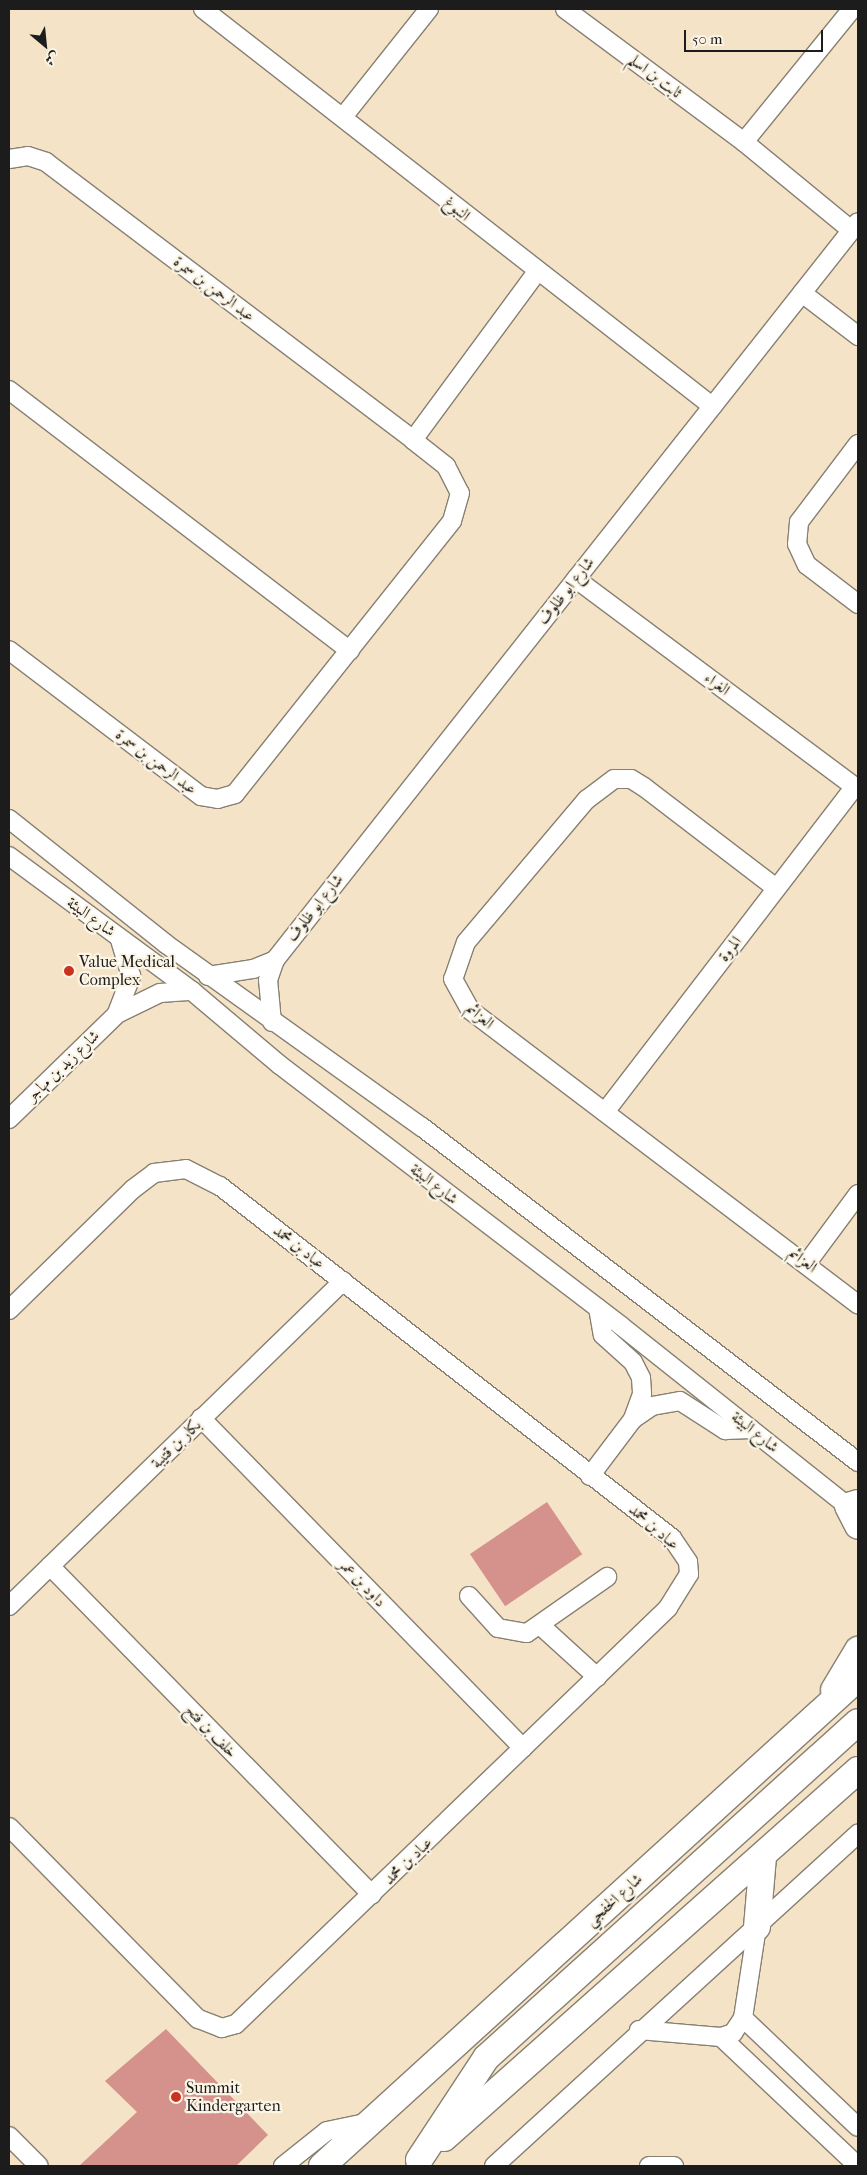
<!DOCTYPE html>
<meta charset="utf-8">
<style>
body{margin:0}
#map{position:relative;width:867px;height:2175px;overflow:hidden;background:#f5e3c8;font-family:"IM FELL French Canon",Amiri,serif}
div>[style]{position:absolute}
.building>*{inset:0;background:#d5928d;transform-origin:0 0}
.roads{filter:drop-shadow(1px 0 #888072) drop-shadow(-1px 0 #888072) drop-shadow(0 1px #888072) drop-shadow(0 -1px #888072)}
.minor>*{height:18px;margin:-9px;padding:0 9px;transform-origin:9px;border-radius:9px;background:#fff}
.highway>*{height:26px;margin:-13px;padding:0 13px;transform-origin:13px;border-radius:13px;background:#fff}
.dots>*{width:14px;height:14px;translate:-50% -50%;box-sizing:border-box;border:2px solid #fcf5e5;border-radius:50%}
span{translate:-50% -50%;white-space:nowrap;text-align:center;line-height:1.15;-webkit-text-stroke:4.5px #fcf5e5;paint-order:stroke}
.street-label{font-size:16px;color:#1c1c1c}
.poi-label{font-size:16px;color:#1c1c1c}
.left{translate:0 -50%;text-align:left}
.frame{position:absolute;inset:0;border:10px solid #1c1c1c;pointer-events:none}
.north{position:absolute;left:20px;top:20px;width:50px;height:50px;-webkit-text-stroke:4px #fcf5e5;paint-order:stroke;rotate:152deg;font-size:14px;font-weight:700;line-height:20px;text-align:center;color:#1c1c1c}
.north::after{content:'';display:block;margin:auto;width:18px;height:22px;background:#1c1c1c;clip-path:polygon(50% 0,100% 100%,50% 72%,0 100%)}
.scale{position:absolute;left:684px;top:30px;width:139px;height:22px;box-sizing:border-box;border:2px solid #1c1c1c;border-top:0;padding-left:6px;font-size:15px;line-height:18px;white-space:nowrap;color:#1c1c1c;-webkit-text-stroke:4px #fcf5e5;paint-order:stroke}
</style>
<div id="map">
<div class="building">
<i style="left:547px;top:1502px;width:63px;height:93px;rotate:56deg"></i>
<i style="clip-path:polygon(166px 2029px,268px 2135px,236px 2166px,79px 2166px,137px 2112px,105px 2081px)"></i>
</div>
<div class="roads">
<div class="minor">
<i style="left:203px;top:9px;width:646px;rotate:37.95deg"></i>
<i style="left:565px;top:9px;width:223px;rotate:36.6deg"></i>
<i style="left:744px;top:142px;width:139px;rotate:39.4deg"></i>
<i style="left:343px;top:117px;width:138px;rotate:-51.5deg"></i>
<i style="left:744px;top:142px;width:171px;rotate:-50.9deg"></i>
<i style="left:9px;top:159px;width:19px;rotate:-9deg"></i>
<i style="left:28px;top:156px;width:19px;rotate:18deg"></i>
<i style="left:46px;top:162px;width:460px;rotate:37.1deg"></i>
<i style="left:413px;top:440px;width:42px;rotate:38.2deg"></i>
<i style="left:446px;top:466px;width:30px;rotate:63deg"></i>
<i style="left:460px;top:493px;width:29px;rotate:106deg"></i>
<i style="left:452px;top:521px;width:349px;rotate:128.5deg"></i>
<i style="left:235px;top:794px;width:18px;rotate:164deg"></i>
<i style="left:218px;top:799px;width:17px;rotate:-170deg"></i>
<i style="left:201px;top:796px;width:241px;rotate:-142.8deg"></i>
<i style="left:802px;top:293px;width:71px;rotate:37.5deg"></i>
<i style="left:9px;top:390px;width:429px;rotate:37.4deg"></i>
<i style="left:413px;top:440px;width:207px;rotate:-53.6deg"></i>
<i style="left:858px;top:444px;width:98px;rotate:127.1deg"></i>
<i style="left:799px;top:522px;width:22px;rotate:95deg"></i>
<i style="left:797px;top:544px;width:23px;rotate:65deg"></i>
<i style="left:807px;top:565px;width:64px;rotate:37.4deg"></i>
<i style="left:576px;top:579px;width:352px;rotate:36.7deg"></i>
<i style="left:9px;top:819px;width:201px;rotate:38.5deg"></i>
<i style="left:166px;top:944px;width:315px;rotate:35.6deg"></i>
<i style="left:422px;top:1127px;width:550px;rotate:37.54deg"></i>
<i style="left:9px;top:856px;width:227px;rotate:36.4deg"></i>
<i style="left:192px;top:991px;width:115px;rotate:40.1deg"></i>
<i style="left:280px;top:1065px;width:428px;rotate:37.4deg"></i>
<i style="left:620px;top:1325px;width:302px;rotate:38.5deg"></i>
<i style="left:776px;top:888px;width:166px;rotate:-142.6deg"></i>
<i style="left:644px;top:787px;width:15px;rotate:-148deg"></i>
<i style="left:631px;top:779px;width:17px;rotate:180deg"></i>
<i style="left:614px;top:779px;width:34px;rotate:143deg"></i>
<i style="left:587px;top:799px;width:187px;rotate:130.2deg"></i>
<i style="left:466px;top:942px;width:39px;rotate:109deg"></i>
<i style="left:453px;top:979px;width:35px;rotate:61deg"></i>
<i style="left:470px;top:1010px;width:487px;rotate:37.2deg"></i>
<i style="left:208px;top:976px;width:46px;rotate:-8.8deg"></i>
<i style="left:253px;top:969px;width:24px;rotate:-22deg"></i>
<i style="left:117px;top:1013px;width:40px;rotate:-69deg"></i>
<i style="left:131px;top:976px;width:38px;rotate:-107deg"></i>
<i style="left:272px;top:1022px;width:42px;rotate:-95.4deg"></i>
<i style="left:268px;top:980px;width:21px;rotate:-71deg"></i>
<i style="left:275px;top:960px;width:940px;rotate:-51.69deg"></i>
<i style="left:605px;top:1112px;width:411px;rotate:-52.5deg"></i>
<i style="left:9px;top:1119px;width:151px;rotate:-44.2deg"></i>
<i style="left:117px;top:1014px;width:48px;rotate:-26deg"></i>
<i style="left:160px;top:993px;width:32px;rotate:-4deg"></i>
<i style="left:807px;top:1263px;width:86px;rotate:-53.5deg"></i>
<i style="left:598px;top:1308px;width:27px;rotate:80deg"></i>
<i style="left:603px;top:1335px;width:40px;rotate:42deg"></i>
<i style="left:633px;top:1362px;width:18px;rotate:63deg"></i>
<i style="left:641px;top:1378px;width:16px;rotate:86deg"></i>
<i style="left:642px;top:1394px;width:27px;rotate:110deg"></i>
<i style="left:9px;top:1310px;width:173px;rotate:-44.3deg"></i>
<i style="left:133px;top:1189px;width:26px;rotate:-37deg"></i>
<i style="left:154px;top:1173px;width:32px;rotate:-7deg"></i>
<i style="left:186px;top:1169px;width:38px;rotate:27deg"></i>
<i style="left:220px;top:1186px;width:573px;rotate:37.91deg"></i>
<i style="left:672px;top:1538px;width:29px;rotate:56deg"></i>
<i style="left:688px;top:1562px;width:12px;rotate:85deg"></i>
<i style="left:689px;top:1574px;width:40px;rotate:122deg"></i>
<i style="left:668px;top:1608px;width:600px;rotate:136.08deg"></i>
<i style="left:236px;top:2024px;width:15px;rotate:164deg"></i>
<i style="left:222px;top:2028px;width:26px;rotate:-159deg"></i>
<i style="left:198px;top:2019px;width:269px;rotate:-134.5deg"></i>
<i style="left:201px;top:1418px;width:461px;rotate:45.7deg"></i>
<i style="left:590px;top:1476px;width:71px;rotate:-53deg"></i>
<i style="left:633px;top:1419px;width:23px;rotate:-34deg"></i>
<i style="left:652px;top:1406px;width:28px;rotate:-10deg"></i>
<i style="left:680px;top:1401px;width:54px;rotate:32.8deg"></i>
<i style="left:725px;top:1430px;width:26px;rotate:-2deg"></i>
<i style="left:50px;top:1566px;width:460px;rotate:45.6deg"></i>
<i style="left:469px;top:1596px;width:43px;rotate:47.8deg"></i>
<i style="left:498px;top:1628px;width:29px;rotate:10deg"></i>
<i style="left:527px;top:1633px;width:98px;rotate:-35deg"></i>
<i style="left:9px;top:1606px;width:466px;rotate:-44.2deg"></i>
<i style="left:541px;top:1626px;width:76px;rotate:42.3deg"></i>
<i style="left:743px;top:2018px;width:158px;rotate:43.5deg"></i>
<i style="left:639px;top:2030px;width:82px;rotate:4.9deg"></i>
<i style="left:721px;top:2037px;width:13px;rotate:-18deg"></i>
<i style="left:733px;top:2033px;width:18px;rotate:-56deg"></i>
<i style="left:743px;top:2018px;width:92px;rotate:-81.3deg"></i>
<i style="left:721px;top:2037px;width:188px;rotate:43.3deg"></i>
<i style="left:9px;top:2136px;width:42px;rotate:45deg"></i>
<i style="left:283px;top:2166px;width:56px;rotate:-38.5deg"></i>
<i style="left:327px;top:2131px;width:44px;rotate:-11.8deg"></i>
<i style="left:494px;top:2166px;width:493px;rotate:-42.4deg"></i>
<i style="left:649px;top:2166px;width:25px"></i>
</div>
<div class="highway">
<i style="left:858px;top:1503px;width:10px;rotate:163deg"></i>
<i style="left:848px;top:1506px;width:22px;rotate:63deg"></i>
<i style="left:834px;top:1690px;width:47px;rotate:-59deg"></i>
<i style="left:757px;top:1927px;width:70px;rotate:-85.1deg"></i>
<i style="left:444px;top:2138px;width:554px;rotate:-41.63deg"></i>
<i style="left:419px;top:2160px;width:122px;rotate:-56.7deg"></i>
<i style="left:486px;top:2058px;width:501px;rotate:-42.09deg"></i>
<i style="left:322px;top:2166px;width:725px;rotate:-42.32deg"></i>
</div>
</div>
<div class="dots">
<i style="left:69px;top:971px;background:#c8321e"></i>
<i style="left:176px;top:2097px;background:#c8321e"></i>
</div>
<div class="street-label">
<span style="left:655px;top:76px;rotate:37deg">ثابت بن اسلم</span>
<span style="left:457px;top:209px;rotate:39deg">النبوغ</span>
<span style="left:214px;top:289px;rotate:37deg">عبد الرحمن بن سمرة</span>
<span style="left:566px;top:591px;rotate:-52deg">شارع ابو ظلوف</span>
<span style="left:717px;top:684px;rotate:37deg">الغراء</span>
<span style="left:156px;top:762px;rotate:37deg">عبد الرحمن بن سمرة</span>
<span style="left:315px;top:908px;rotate:-52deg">شارع ابو ظلوف</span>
<span style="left:91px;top:917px;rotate:36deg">شارع البيئة</span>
<span style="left:730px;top:949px;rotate:-53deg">المروة</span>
<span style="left:480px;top:1016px;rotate:41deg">العزائم</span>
<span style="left:63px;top:1066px;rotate:-44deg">شارع زيد بن مهاجر</span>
<span style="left:434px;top:1184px;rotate:38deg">شارع البيئة</span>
<span style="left:299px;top:1247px;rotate:38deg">عباد بن محمد</span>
<span style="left:803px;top:1260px;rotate:38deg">العزائم</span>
<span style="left:755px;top:1432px;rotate:39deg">شارع البيئة</span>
<span style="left:176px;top:1444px;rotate:-44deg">بكار بن قتيبة</span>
<span style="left:654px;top:1527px;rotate:41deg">عباد بن محمد</span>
<span style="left:362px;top:1583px;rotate:46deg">داود بن عمر</span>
<span style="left:211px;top:1731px;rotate:46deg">خلف بن فتح</span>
<span style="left:408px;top:1861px;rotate:-44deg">عباد بن محمد</span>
<span style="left:614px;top:1900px;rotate:-42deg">شارع الخفجي</span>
</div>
<div class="poi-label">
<span class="left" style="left:79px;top:971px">Value Medical<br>Complex</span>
<span class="left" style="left:186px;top:2097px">Summit<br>Kindergarten</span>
</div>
<div class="frame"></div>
<div class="north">ش</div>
<div class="scale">50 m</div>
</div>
